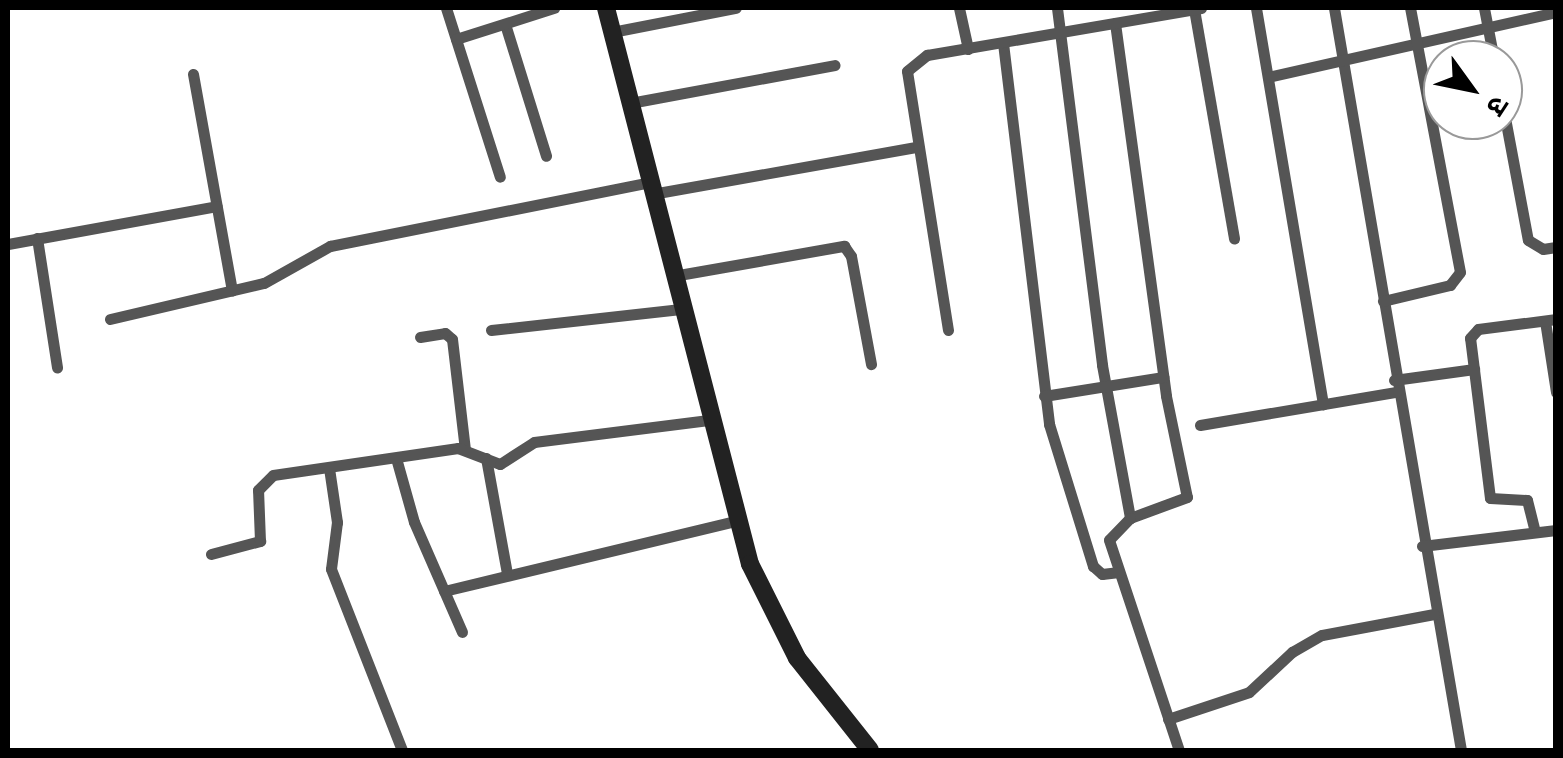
<!DOCTYPE html>
<meta charset="utf-8">
<style>
body{margin:0}
#map{position:relative;width:1563px;height:758px;overflow:hidden;background:#fff;font-family:"Alegreya Sans","Noto Sans Devanagari",sans-serif}
div>[style]{position:absolute}
.street>*{height:11px;margin:-5.5px;padding:0 5.5px;transform-origin:5.5px;border-radius:5.5px;background:#555}
.secondary>*{height:18px;margin:-9px;padding:0 9px;transform-origin:9px;border-radius:9px;background:#222}
span{translate:-50% -50%;white-space:nowrap;text-align:center;line-height:1.15;-webkit-text-stroke:8px #fff;paint-order:stroke}
.frame{position:absolute;inset:0;border:10px solid #000;pointer-events:none}
.north{position:absolute;left:1423px;top:40px;width:100px;height:100px;box-sizing:border-box;background:#fff;border:2px solid #999;border-radius:50%;rotate:123deg;font-size:28px;font-weight:700;line-height:40px;text-align:center;color:#000}
.north::after{content:'';display:block;margin:auto;width:35px;height:45px;background:#000;clip-path:polygon(50% 0,100% 100%,50% 72%,0 100%)}
</style>
<div id="map">
<div class="street">
<i style="left:446px;top:8px;width:177px;rotate:72.3deg"></i>
<i style="left:959px;top:8px;width:42px;rotate:77.6deg"></i>
<i style="left:1057px;top:8px;width:360px;rotate:82.8deg"></i>
<i style="left:1102px;top:365px;width:156px;rotate:79.6deg"></i>
<i style="left:1256px;top:8px;width:402px;rotate:80.4deg"></i>
<i style="left:1334px;top:8px;width:753px;rotate:80.29deg"></i>
<i style="left:1484px;top:8px;width:53px;rotate:79.1deg"></i>
<i style="left:1194px;top:9px;width:233px;rotate:80.1deg"></i>
<i style="left:1115px;top:23px;width:376px;rotate:82.2deg"></i>
<i style="left:1166px;top:396px;width:103px;rotate:78.3deg"></i>
<i style="left:1187px;top:497px;width:61px;rotate:159.8deg"></i>
<i style="left:1130px;top:518px;width:30px;rotate:134deg"></i>
<i style="left:1109px;top:540px;width:221px;rotate:71.6deg"></i>
<i style="left:505px;top:24px;width:138px;rotate:72.7deg"></i>
<i style="left:612px;top:32px;width:126px;rotate:-11deg"></i>
<i style="left:456px;top:39px;width:103px;rotate:-17.6deg"></i>
<i style="left:1003px;top:43px;width:384px;rotate:83.1deg"></i>
<i style="left:1049px;top:424px;width:149px;rotate:72.8deg"></i>
<i style="left:1093px;top:566px;width:12px;rotate:42deg"></i>
<i style="left:1102px;top:574px;width:17px;rotate:-7deg"></i>
<i style="left:193px;top:74px;width:220px;rotate:79.8deg"></i>
<i style="left:1268px;top:77px;width:295px;rotate:-12.7deg"></i>
<i style="left:630px;top:103px;width:208px;rotate:-10.5deg"></i>
<i style="left:1503px;top:107px;width:135px;rotate:79.4deg"></i>
<i style="left:1528px;top:240px;width:17px;rotate:31deg"></i>
<i style="left:1543px;top:249px;width:13px;rotate:-9deg"></i>
<i style="left:652px;top:194px;width:268px;rotate:-10.1deg"></i>
<i style="left:37px;top:238px;width:131px;rotate:81.2deg"></i>
<i style="left:8px;top:244px;width:212px;rotate:-10.3deg"></i>
<i style="left:673px;top:276px;width:174px;rotate:-10deg"></i>
<i style="left:844px;top:246px;width:12px;rotate:55deg"></i>
<i style="left:851px;top:256px;width:110px;rotate:79.5deg"></i>
<i style="left:1383px;top:301px;width:69px;rotate:-13.4deg"></i>
<i style="left:1450px;top:285px;width:16px;rotate:-52deg"></i>
<i style="left:1460px;top:272px;width:269px;rotate:-100.7deg"></i>
<i style="left:110px;top:319px;width:158px;rotate:-13.2deg"></i>
<i style="left:264px;top:283px;width:76px;rotate:-29.3deg"></i>
<i style="left:330px;top:246px;width:325px;rotate:-11.3deg"></i>
<i style="left:1545px;top:321px;width:72px;rotate:81.2deg"></i>
<i style="left:491px;top:330px;width:191px;rotate:-6.3deg"></i>
<i style="left:948px;top:330px;width:262px;rotate:-99deg"></i>
<i style="left:907px;top:71px;width:26px;rotate:-39deg"></i>
<i style="left:927px;top:55px;width:278px;rotate:-9.7deg"></i>
<i style="left:420px;top:337px;width:25px;rotate:-9deg"></i>
<i style="left:445px;top:333px;width:9px;rotate:41deg"></i>
<i style="left:452px;top:339px;width:111px;rotate:83.3deg"></i>
<i style="left:1394px;top:380px;width:81px;rotate:-7.8deg"></i>
<i style="left:1044px;top:396px;width:121px;rotate:-9.1deg"></i>
<i style="left:1200px;top:425px;width:199px;rotate:-9.6deg"></i>
<i style="left:396px;top:458px;width:66px;rotate:74.3deg"></i>
<i style="left:414px;top:522px;width:120px;rotate:66.4deg"></i>
<i style="left:486px;top:458px;width:118px;rotate:79.7deg"></i>
<i style="left:329px;top:468px;width:55px;rotate:81.6deg"></i>
<i style="left:337px;top:522px;width:47px;rotate:97.3deg"></i>
<i style="left:331px;top:569px;width:194px;rotate:68.6deg"></i>
<i style="left:1535px;top:532px;width:33px;rotate:-104deg"></i>
<i style="left:1527px;top:500px;width:37px;rotate:-177deg"></i>
<i style="left:1490px;top:498px;width:161px;rotate:-97.1deg"></i>
<i style="left:1470px;top:338px;width:12px;rotate:-48deg"></i>
<i style="left:1478px;top:329px;width:79px;rotate:-7.3deg"></i>
<i style="left:1422px;top:546px;width:135px;rotate:-6.8deg"></i>
<i style="left:211px;top:554px;width:51px;rotate:-14.9deg"></i>
<i style="left:260px;top:541px;width:51px;rotate:-92.2deg"></i>
<i style="left:258px;top:490px;width:21px;rotate:-45deg"></i>
<i style="left:273px;top:475px;width:187px;rotate:-8.3deg"></i>
<i style="left:458px;top:448px;width:45px;rotate:20.9deg"></i>
<i style="left:500px;top:464px;width:40px;rotate:-32.9deg"></i>
<i style="left:534px;top:442px;width:176px;rotate:-7.2deg"></i>
<i style="left:444px;top:591px;width:299px;rotate:-13.5deg"></i>
<i style="left:1168px;top:719px;width:85px;rotate:-18.4deg"></i>
<i style="left:1249px;top:692px;width:59px;rotate:-42.9deg"></i>
<i style="left:1292px;top:652px;width:34px;rotate:-30deg"></i>
<i style="left:1322px;top:635px;width:114px;rotate:-10.6deg"></i>
</div>
<div class="secondary">
<i style="left:606px;top:8px;width:574px;rotate:75.48deg"></i>
<i style="left:750px;top:564px;width:105px;rotate:63.4deg"></i>
<i style="left:797px;top:658px;width:117px;rotate:51.6deg"></i>
</div>
<div class="frame"></div>
<div class="north">उ</div>
</div>
